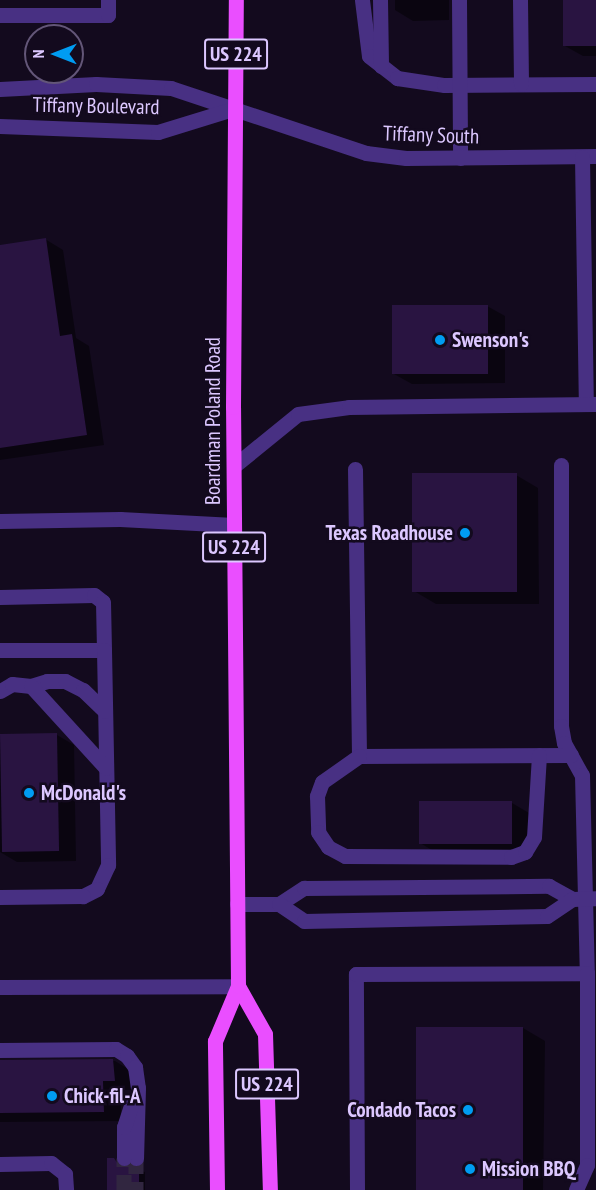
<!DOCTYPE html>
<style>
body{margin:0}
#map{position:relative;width:596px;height:1190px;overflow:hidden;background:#130a1e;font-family:"PT Sans Narrow",sans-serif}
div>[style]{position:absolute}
.shadow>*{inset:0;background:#0007}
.building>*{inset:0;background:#291441;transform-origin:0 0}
.minor-tunnel>*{height:15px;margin-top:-7.5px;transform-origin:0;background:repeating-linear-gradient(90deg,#312640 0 15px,transparent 0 23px)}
.minor>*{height:15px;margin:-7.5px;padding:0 7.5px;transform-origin:7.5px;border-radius:7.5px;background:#483083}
.major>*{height:15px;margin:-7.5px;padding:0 7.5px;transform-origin:7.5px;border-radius:7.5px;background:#ea4eff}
.dots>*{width:16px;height:16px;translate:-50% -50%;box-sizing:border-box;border:3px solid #130a1e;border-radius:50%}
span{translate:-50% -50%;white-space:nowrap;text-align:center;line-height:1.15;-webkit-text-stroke:5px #130a1e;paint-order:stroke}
.shield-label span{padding:2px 4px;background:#130a1e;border:2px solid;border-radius:4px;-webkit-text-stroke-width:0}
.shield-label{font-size:20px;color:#dcc7ff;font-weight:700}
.street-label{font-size:21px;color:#dcc7ff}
.poi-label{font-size:21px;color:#dcc7ff;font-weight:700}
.left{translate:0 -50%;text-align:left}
.right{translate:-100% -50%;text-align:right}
.north{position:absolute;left:24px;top:24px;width:60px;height:60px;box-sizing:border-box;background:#130a1e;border:2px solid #635678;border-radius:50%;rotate:270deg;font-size:16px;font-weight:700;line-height:24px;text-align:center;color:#dcc7ff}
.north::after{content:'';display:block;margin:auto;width:21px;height:27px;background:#009cf2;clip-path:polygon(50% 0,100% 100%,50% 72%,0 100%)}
</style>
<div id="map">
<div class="shadow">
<i style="clip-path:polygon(395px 0,449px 0,449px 20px,413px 21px,395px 10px)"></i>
<i style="clip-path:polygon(564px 0,596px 0,596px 56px,583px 56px,565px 46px)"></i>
<i style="clip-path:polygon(45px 239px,63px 250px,76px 338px,89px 346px,104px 445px,0 460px,0 246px)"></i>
<i style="clip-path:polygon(487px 306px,505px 316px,505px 383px,412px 384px,394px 374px)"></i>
<i style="clip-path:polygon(516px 475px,538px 488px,539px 604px,436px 604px,414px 591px)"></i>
<i style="clip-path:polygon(0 735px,57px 735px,74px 745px,76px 861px,17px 862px,0 852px)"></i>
<i style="clip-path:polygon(512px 803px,529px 813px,529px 854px,437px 853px,420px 843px)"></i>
<i style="clip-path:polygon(523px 1028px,545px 1041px,543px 1190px,416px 1190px)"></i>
<i style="clip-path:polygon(115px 1061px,133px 1072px,133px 1090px,121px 1090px,121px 1121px,0 1122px,0 1062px)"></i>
<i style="clip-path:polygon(114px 1159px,123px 1168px,145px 1172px,145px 1190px,108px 1190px)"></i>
</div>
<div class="building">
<i style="left:563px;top:0;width:33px;height:46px"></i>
<i style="clip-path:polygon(46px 238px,60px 336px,72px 334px,87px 435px,0 448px,0 245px)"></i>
<i style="left:488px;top:305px;width:69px;height:96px;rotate:90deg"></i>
<i style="left:412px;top:473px;width:105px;height:119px"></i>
<i style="left:57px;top:733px;width:118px;height:57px;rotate:89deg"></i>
<i style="left:419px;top:801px;width:93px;height:43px"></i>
<i style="left:416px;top:1027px;width:107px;height:163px"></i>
<i style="clip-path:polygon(113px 1059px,115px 1081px,103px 1081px,104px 1112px,0 1113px,0 1060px)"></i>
<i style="clip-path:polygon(107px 1158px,114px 1158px,120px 1167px,139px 1167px,139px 1190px,107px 1190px)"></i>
</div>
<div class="minor-tunnel">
<i style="left:136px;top:1158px;width:32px;rotate:90deg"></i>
<i style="left:124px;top:1190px;width:32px;rotate:-90deg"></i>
</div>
<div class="minor">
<i style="left:362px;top:0;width:56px;rotate:82.9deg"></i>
<i style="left:369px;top:56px;width:36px;rotate:38deg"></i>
<i style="left:397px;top:78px;width:48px;rotate:8.5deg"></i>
<i style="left:444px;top:85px;width:152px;rotate:-0.4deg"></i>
<i style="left:380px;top:0;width:66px;rotate:89.1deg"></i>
<i style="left:459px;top:0;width:158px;rotate:89.6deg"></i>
<i style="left:520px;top:0;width:84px;rotate:89.3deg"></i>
<i style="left:0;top:15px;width:108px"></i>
<i style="left:108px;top:15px;width:15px;rotate:-90deg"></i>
<i style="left:0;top:89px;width:96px;rotate:-3deg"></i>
<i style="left:96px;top:84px;width:75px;rotate:3.1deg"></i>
<i style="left:171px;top:88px;width:206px;rotate:18.4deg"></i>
<i style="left:366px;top:153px;width:40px;rotate:7.1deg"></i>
<i style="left:406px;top:158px;width:190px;rotate:-0.6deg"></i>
<i style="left:0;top:126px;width:158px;rotate:2.2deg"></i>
<i style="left:158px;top:132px;width:82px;rotate:-17.1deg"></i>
<i style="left:582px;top:157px;width:247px;rotate:89.1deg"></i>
<i style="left:561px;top:465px;width:261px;rotate:90deg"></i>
<i style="left:561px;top:726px;width:17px;rotate:80deg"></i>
<i style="left:564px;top:743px;width:37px;rotate:61deg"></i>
<i style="left:582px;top:775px;width:198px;rotate:88.6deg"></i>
<i style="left:234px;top:466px;width:82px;rotate:-39.1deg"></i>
<i style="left:298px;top:414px;width:51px;rotate:-7.8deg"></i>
<i style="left:349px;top:407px;width:247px;rotate:-0.7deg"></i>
<i style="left:355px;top:469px;width:287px;rotate:89.2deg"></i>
<i style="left:359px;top:756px;width:212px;rotate:-0.3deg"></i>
<i style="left:0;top:521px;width:120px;rotate:-1deg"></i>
<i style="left:120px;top:519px;width:114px;rotate:3deg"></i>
<i style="left:0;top:597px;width:94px;rotate:-1.2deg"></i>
<i style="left:94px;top:595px;width:11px;rotate:38deg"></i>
<i style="left:103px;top:602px;width:48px;rotate:88.8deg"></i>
<i style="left:0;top:650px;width:104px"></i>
<i style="left:104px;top:650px;width:215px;rotate:88.9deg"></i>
<i style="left:108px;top:865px;width:26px;rotate:115deg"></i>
<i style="left:97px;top:889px;width:16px;rotate:153deg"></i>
<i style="left:83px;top:896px;width:83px;rotate:179.3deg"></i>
<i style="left:31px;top:686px;width:17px;rotate:-17deg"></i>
<i style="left:47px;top:681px;width:18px"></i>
<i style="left:65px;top:681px;width:20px;rotate:27deg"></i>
<i style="left:83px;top:690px;width:30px;rotate:44deg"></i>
<i style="left:0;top:691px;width:14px;rotate:-30deg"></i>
<i style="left:12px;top:684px;width:19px;rotate:6deg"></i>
<i style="left:31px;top:686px;width:111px;rotate:47.6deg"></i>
<i style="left:359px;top:756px;width:45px;rotate:144.9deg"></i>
<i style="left:322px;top:782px;width:15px;rotate:110deg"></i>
<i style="left:317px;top:796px;width:36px;rotate:88deg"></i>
<i style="left:318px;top:832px;width:18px;rotate:56deg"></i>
<i style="left:328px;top:847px;width:19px;rotate:28deg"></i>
<i style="left:345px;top:856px;width:166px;rotate:0.3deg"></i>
<i style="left:511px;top:857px;width:15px;rotate:-20deg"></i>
<i style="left:525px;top:852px;width:17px;rotate:-59deg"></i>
<i style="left:534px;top:837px;width:82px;rotate:-86.5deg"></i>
<i style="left:237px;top:904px;width:42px"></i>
<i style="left:279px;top:904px;width:30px;rotate:-33deg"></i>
<i style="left:304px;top:888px;width:245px;rotate:-0.5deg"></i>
<i style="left:549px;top:886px;width:26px;rotate:29deg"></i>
<i style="left:572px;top:899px;width:24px;rotate:-2deg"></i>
<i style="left:279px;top:904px;width:30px;rotate:34deg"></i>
<i style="left:304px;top:921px;width:243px;rotate:-1.2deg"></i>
<i style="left:547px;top:916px;width:30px;rotate:-34deg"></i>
<i style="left:0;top:987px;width:238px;rotate:-0.2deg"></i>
<i style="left:0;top:1050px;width:116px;rotate:-0.5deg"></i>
<i style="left:116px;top:1049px;width:13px;rotate:32deg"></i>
<i style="left:127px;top:1056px;width:14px;rotate:54deg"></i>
<i style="left:135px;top:1067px;width:21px;rotate:82deg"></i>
<i style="left:138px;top:1088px;width:70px;rotate:91.6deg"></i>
<i style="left:124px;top:1158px;width:31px;rotate:-90deg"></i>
<i style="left:124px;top:1127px;width:23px;rotate:-72deg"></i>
<i style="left:0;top:1164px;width:51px;rotate:-1.1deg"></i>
<i style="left:51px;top:1163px;width:18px;rotate:38deg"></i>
<i style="left:65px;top:1174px;width:16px;rotate:86deg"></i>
<i style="left:357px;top:1190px;width:216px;rotate:-90.3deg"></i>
<i style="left:356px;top:974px;width:231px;rotate:-0.2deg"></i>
<i style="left:587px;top:973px;width:192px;rotate:90deg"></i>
<i style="left:587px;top:1165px;width:27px;rotate:114deg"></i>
</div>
<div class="major">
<i style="left:238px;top:986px;width:55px;rotate:60.6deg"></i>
<i style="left:265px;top:1034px;width:156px;rotate:88.2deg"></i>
<i style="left:217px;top:1190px;width:149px;rotate:-90.8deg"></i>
<i style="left:215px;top:1041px;width:60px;rotate:-67.3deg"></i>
<i style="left:238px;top:986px;width:579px;rotate:-90.49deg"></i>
<i style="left:233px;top:407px;width:407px;rotate:-89.6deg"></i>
</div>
<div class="dots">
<i style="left:440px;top:340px;background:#009cf2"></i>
<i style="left:465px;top:533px;background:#009cf2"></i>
<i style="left:29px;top:793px;background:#009cf2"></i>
<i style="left:52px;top:1096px;background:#009cf2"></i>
<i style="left:468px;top:1110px;background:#009cf2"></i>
<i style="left:470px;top:1169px;background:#009cf2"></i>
</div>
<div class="shield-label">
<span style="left:236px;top:54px">US 224</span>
<span style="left:234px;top:547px">US 224</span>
<span style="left:267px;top:1084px">US 224</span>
</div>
<div class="street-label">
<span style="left:96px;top:106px;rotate:1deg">Tiffany Boulevard</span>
<span style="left:431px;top:135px;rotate:2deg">Tiffany South</span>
<span style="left:213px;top:421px;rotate:-90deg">Boardman Poland Road</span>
</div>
<div class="poi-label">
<span class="left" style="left:452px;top:340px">Swenson's</span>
<span class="right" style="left:453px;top:533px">Texas Roadhouse</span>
<span class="left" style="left:41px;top:793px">McDonald's</span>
<span class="left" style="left:64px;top:1096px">Chick-fil-A</span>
<span class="right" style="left:456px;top:1110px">Condado Tacos</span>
<span class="left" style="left:482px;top:1169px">Mission BBQ</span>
</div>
<div class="north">N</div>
</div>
